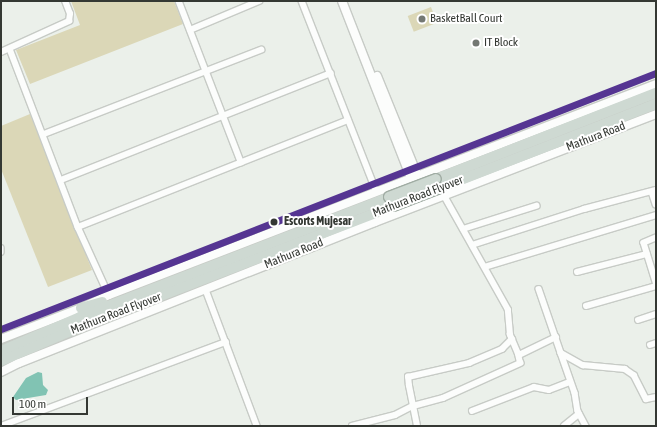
<!DOCTYPE html>
<style>
body{margin:0}
#map{position:relative;width:657px;height:427px;overflow:hidden;background:#ebf0ea;font-family:"Asap Condensed",sans-serif}
div>[style]{position:absolute}
.green>*{inset:0;background:#dbd7b7;transform-origin:0 0}
.water>*{inset:0;background:#81c3b3}
.roads{filter:drop-shadow(1px 0 #c7cbc6) drop-shadow(-1px 0 #c7cbc6) drop-shadow(0 1px #c7cbc6) drop-shadow(0 -1px #c7cbc6)}
.street>*{height:5.5px;margin:-2.75px;padding:0 2.75px;transform-origin:2.75px;border-radius:2.75px;background:#fcfdfc}
.secondary>*{height:8px;margin:-4px;padding:0 4px;transform-origin:4px;border-radius:4px;background:#fcfdfc}
.highway>*{height:10px;margin:-5px;padding:0 5px;transform-origin:5px;border-radius:5px;background:#ced9d2}
.bridges{filter:drop-shadow(1px 0 #a0aca3) drop-shadow(-1px 0 #a0aca3) drop-shadow(0 1px #a0aca3) drop-shadow(0 -1px #a0aca3)}
.highway-bridge>*{height:10px;margin:-5px;padding:0 5px;transform-origin:5px;border-radius:5px;background:#ced9d2}
.metro-1>*{height:7px;margin:-3.5px;padding:0 3.5px;transform-origin:3.5px;border-radius:3.5px;background:#553592}
.dots>*{width:11px;height:11px;translate:-50% -50%;box-sizing:border-box;border:2px solid #fff;border-radius:50%}
span{translate:-50% -50%;white-space:nowrap;text-align:center;line-height:1.15;-webkit-text-stroke:4px #fff;paint-order:stroke}
.poi-label{font-size:12px;color:#343833}
.left{translate:0 -50%;text-align:left}
.street-label{font-size:12px;color:#343833}
.stop-label{font-size:12px;color:#343833;font-weight:700}
.frame{position:absolute;inset:0;border:2px solid #343833;pointer-events:none}
.scale{position:absolute;left:12px;top:397px;width:76px;height:18px;box-sizing:border-box;border:2px solid #343833;border-top:0;padding-left:5px;font-size:12px;line-height:14px;white-space:nowrap;color:#343833;-webkit-text-stroke:3px #fff;paint-order:stroke}
</style>
<div id="map">
<div class="green">
<i style="clip-path:polygon(71px 1px,174px 1px,183px 24px,30px 84px,16px 50px,80px 25px)"></i>
<i style="left:431px;top:7px;width:17px;height:25px;rotate:69deg"></i>
<i style="clip-path:polygon(30px 114px,92px 270px,48px 287px,1px 169px,1px 126px)"></i>
</div>
<div class="water">
<i style="clip-path:polygon(38px 372px,42px 373px,43px 385px,48px 390px,46px 395px,16px 400px,13px 397px,26px 378px)"></i>
</div>
<div class="roads">
<div class="street">
<i style="left:179px;top:1px;width:173px;rotate:68.9deg"></i>
<i style="left:302px;top:1px;width:205px;rotate:68.6deg"></i>
<i style="left:190px;top:30px;width:75px;rotate:-22.8deg"></i>
<i style="left:10px;top:49px;width:191px;rotate:69.1deg"></i>
<i style="left:78px;top:227px;width:75px;rotate:65.5deg"></i>
<i style="left:1px;top:52px;width:75px;rotate:-24.5deg"></i>
<i style="left:69px;top:21px;width:7px;rotate:-82deg"></i>
<i style="left:70px;top:14px;width:14px;rotate:-111deg"></i>
<i style="left:44px;top:134px;width:233px;rotate:-21.2deg"></i>
<i style="left:61px;top:180px;width:290px;rotate:-21.6deg"></i>
<i style="left:652px;top:192px;width:13px;rotate:72deg"></i>
<i style="left:78px;top:227px;width:290px;rotate:-21.6deg"></i>
<i style="left:463px;top:229px;width:77px;rotate:-17.5deg"></i>
<i style="left:656px;top:238px;width:13px;rotate:157deg"></i>
<i style="left:644px;top:243px;width:41px;rotate:72.9deg"></i>
<i style="left:472px;top:245px;width:118px;rotate:-17.8deg"></i>
<i style="left:584px;top:209px;width:74px;rotate:-14.8deg"></i>
<i style="left:1px;top:248px;width:4px;rotate:90deg"></i>
<i style="left:485px;top:267px;width:179px;rotate:-16.9deg"></i>
<i style="left:577px;top:272px;width:72px;rotate:-14.4deg"></i>
<i style="left:539px;top:289px;width:68px;rotate:71deg"></i>
<i style="left:561px;top:353px;width:25px;rotate:29deg"></i>
<i style="left:583px;top:365px;width:42px;rotate:5.4deg"></i>
<i style="left:625px;top:369px;width:11px;rotate:34deg"></i>
<i style="left:634px;top:375px;width:27px;rotate:63deg"></i>
<i style="left:646px;top:399px;width:10px;rotate:-11deg"></i>
<i style="left:206px;top:290px;width:145px;rotate:69.4deg"></i>
<i style="left:586px;top:306px;width:73px;rotate:-15.9deg"></i>
<i style="left:638px;top:320px;width:19px;rotate:-18deg"></i>
<i style="left:650px;top:345px;width:6px;rotate:-18deg"></i>
<i style="left:561px;top:353px;width:42px;rotate:70.7deg"></i>
<i style="left:575px;top:393px;width:18px;rotate:81deg"></i>
<i style="left:578px;top:411px;width:17px;rotate:62deg"></i>
<i style="left:519px;top:355px;width:41px;rotate:-25.9deg"></i>
<i style="left:472px;top:411px;width:66px;rotate:-21.2deg"></i>
<i style="left:534px;top:387px;width:15px;rotate:11deg"></i>
<i style="left:549px;top:390px;width:22px;rotate:-21deg"></i>
<i style="left:1px;top:426px;width:240px;rotate:-20.5deg"></i>
<i style="left:352px;top:426px;width:44px;rotate:-14.3deg"></i>
<i style="left:395px;top:415px;width:20px;rotate:-27deg"></i>
<i style="left:413px;top:406px;width:31px;rotate:-15deg"></i>
<i style="left:443px;top:398px;width:85px;rotate:-24.4deg"></i>
<i style="left:520px;top:363px;width:9px;rotate:-103deg"></i>
<i style="left:518px;top:354px;width:21px;rotate:-113deg"></i>
<i style="left:510px;top:335px;width:25px;rotate:-95deg"></i>
<i style="left:508px;top:310px;width:131px;rotate:-119.3deg"></i>
<i style="left:417px;top:426px;width:41px;rotate:-101.3deg"></i>
<i style="left:409px;top:386px;width:9px;rotate:-96deg"></i>
<i style="left:408px;top:377px;width:63px;rotate:-12.9deg"></i>
<i style="left:469px;top:363px;width:36px;rotate:-23deg"></i>
<i style="left:502px;top:349px;width:14px;rotate:-45deg"></i>
<i style="left:564px;top:426px;width:19px;rotate:-39deg"></i>
</div>
<div class="secondary">
<i style="left:342px;top:1px;width:195px;rotate:68.7deg"></i>
<i style="left:377px;top:76px;width:114px;rotate:67.9deg"></i>
<i style="left:1px;top:339px;width:86px;rotate:-21.2deg"></i>
<i style="left:81px;top:308px;width:31px;rotate:-25deg"></i>
<i style="left:109px;top:295px;width:586px;rotate:-21.09deg"></i>
<i style="left:1px;top:372px;width:20px;rotate:-27deg"></i>
<i style="left:19px;top:363px;width:383px;rotate:-21.6deg"></i>
<i style="left:375px;top:222px;width:301px;rotate:-21deg"></i>
</div>
<div class="highway">
<i style="left:436px;top:179px;width:236px;rotate:-21.4deg"></i>
<i style="left:440px;top:188px;width:232px;rotate:-21.3deg"></i>
<i style="left:81px;top:308px;width:22px;rotate:-16deg"></i>
<i style="left:1px;top:351px;width:86px;rotate:-23.3deg"></i>
<i style="left:80px;top:317px;width:331px;rotate:-21.2deg"></i>
<i style="left:1px;top:361px;width:86px;rotate:-23.3deg"></i>
<i style="left:80px;top:327px;width:336px;rotate:-21.1deg"></i>
</div>
</div>
<div class="bridges">
<div class="highway-bridge">
<i style="left:389px;top:197px;width:50px;rotate:-21deg"></i>
<i style="left:393px;top:206px;width:50px;rotate:-21deg"></i>
</div>
</div>
<div class="metro-1">
<i style="left:1px;top:329px;width:703px;rotate:-21.35deg"></i>
</div>
<div class="dots">
<i style="left:422px;top:19px;background:#747873"></i>
<i style="left:476px;top:43px;background:#747873"></i>
<i style="left:274px;top:222px;background:#343833"></i>
</div>
<div class="poi-label">
<span class="left" style="left:430px;top:19px">BasketBall Court</span>
<span class="left" style="left:484px;top:43px">IT Block</span>
</div>
<div class="street-label">
<span style="left:596px;top:137px;rotate:-21deg">Mathura Road</span>
<span style="left:418px;top:197px;rotate:-21deg">Mathura Road Flyover</span>
<span style="left:294px;top:254px;rotate:-22deg">Mathura Road</span>
<span style="left:116px;top:314px;rotate:-21deg">Mathura Road Flyover</span>
</div>
<div class="stop-label">
<span class="left" style="left:284px;top:222px">Escorts Mujesar</span>
</div>
<div class="frame"></div>
<div class="scale">100 m</div>
</div>
